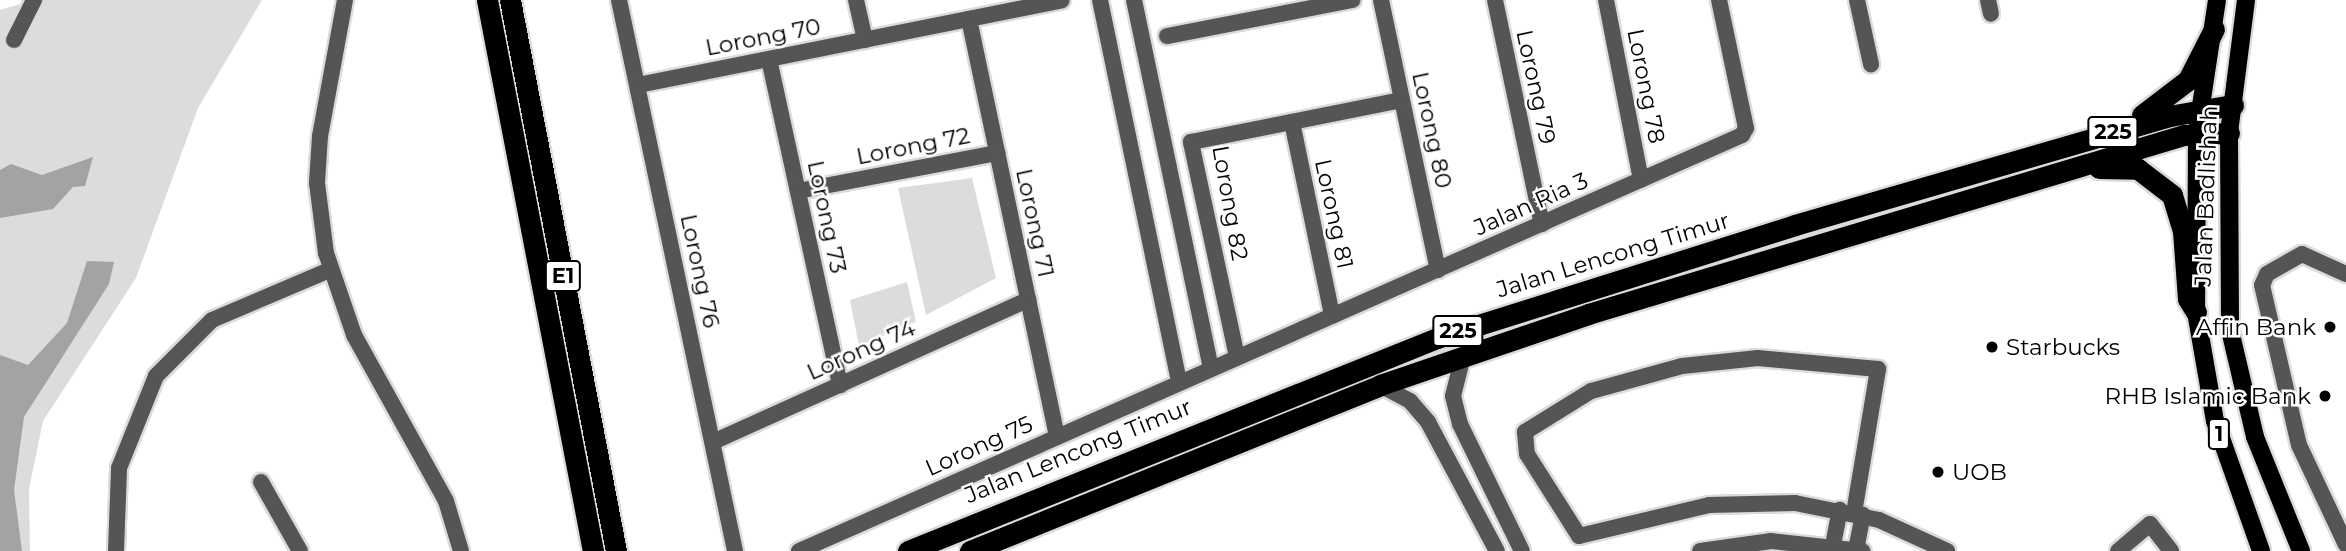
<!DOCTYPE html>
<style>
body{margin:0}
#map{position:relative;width:2346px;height:551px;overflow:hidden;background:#fff;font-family:Montserrat,sans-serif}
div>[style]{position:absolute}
.green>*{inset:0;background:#dcdcdc}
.water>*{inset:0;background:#a3a3a3}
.roads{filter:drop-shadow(2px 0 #dbdbdb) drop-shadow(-2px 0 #dbdbdb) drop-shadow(0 2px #dbdbdb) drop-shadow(0 -2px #dbdbdb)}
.minor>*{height:16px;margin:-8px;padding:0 8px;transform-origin:8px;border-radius:8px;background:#555}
.major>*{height:18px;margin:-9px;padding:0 9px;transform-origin:9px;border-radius:9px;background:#000}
.highway>*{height:21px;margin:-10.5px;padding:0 10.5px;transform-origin:10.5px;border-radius:10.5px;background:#000}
.dots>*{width:19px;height:19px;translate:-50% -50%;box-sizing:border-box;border:4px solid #fff;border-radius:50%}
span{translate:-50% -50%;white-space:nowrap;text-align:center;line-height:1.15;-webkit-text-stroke:5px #fff;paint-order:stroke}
.shield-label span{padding:2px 5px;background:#fff;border:2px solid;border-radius:5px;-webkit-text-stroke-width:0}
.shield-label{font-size:21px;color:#000;font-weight:700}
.street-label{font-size:23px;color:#000}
.poi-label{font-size:23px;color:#000}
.right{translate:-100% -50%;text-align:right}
.left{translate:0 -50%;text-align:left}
</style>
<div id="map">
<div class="green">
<i style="clip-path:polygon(34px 0,262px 0,198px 108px,136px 278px,43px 421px,29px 489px,30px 551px,0 551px,0 10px)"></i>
<i style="clip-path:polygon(972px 178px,996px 278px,926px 315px,898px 188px)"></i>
<i style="clip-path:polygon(907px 282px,916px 322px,859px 346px,850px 300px)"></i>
</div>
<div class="water">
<i style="clip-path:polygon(93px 157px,85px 186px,73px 187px,53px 209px,0 218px,0 170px,11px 164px,42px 175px)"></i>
<i style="clip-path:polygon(87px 261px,114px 262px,109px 284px,24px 417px,14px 490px,22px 551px,0 551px,0 355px,28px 365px,67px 323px)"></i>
</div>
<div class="roads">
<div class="minor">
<i style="left:345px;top:0;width:138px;rotate:100.4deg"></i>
<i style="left:320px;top:136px;width:47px;rotate:93.7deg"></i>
<i style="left:317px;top:183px;width:71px;rotate:82.7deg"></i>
<i style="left:326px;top:253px;width:87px;rotate:71.1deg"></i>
<i style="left:354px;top:335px;width:190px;rotate:61deg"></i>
<i style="left:446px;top:501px;width:52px;rotate:73.3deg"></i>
<i style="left:619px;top:0;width:563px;rotate:78.11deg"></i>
<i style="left:856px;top:0;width:41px;rotate:77.3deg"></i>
<i style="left:1100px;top:0;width:391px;rotate:78.3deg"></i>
<i style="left:1134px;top:0;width:376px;rotate:78.2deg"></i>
<i style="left:1381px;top:0;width:276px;rotate:78.1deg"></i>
<i style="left:1495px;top:0;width:229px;rotate:78.2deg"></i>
<i style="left:1606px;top:0;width:183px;rotate:79deg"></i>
<i style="left:1857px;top:0;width:66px;rotate:77.7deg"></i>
<i style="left:1988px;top:0;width:14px;rotate:78deg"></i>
<i style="left:969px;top:19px;width:427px;rotate:78.1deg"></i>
<i style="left:1167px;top:36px;width:189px;rotate:-11deg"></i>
<i style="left:14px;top:40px;width:45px;rotate:-63.4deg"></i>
<i style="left:769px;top:59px;width:334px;rotate:77.7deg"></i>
<i style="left:638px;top:85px;width:432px;rotate:-11.3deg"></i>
<i style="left:1292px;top:122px;width:198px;rotate:78.3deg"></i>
<i style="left:798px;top:191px;width:203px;rotate:-10.8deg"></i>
<i style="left:2346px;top:274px;width:48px;rotate:-155.6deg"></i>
<i style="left:2302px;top:254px;width:40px;rotate:150.3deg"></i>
<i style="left:2267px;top:274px;width:12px;rotate:114deg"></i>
<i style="left:2262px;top:285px;width:164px;rotate:77deg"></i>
<i style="left:2299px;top:445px;width:110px;rotate:64.8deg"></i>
<i style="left:1463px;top:356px;width:41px;rotate:104deg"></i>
<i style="left:1453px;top:396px;width:29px;rotate:76deg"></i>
<i style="left:1460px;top:424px;width:141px;rotate:64deg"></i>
<i style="left:1237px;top:357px;width:220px;rotate:-102.1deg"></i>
<i style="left:1191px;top:142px;width:215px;rotate:-11.3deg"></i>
<i style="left:1380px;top:385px;width:34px;rotate:28deg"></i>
<i style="left:1410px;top:401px;width:28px;rotate:49deg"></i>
<i style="left:1428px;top:422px;width:146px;rotate:61.9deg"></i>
<i style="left:713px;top:442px;width:346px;rotate:-24.3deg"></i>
<i style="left:261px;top:482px;width:79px;rotate:60.5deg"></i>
<i style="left:1854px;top:513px;width:146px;rotate:-80.5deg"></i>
<i style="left:1878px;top:369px;width:121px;rotate:-174.8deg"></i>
<i style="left:1758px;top:358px;width:76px;rotate:174deg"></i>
<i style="left:1682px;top:366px;width:94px;rotate:164.6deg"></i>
<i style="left:1591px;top:391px;width:78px;rotate:148.2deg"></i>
<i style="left:1525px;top:432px;width:22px;rotate:85deg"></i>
<i style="left:1527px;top:454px;width:97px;rotate:57.6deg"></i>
<i style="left:1579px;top:536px;width:134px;rotate:-13.4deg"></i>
<i style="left:1709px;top:505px;width:86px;rotate:-1.3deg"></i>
<i style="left:1795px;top:503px;width:86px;rotate:11.4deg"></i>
<i style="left:1879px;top:520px;width:75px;rotate:24.5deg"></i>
<i style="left:1833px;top:545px;width:36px;rotate:-79deg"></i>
<i style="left:1856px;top:550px;width:36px;rotate:-79deg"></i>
<i style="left:116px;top:551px;width:83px;rotate:-87.9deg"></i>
<i style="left:119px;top:468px;width:99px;rotate:-68.1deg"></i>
<i style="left:156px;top:376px;width:79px;rotate:-45deg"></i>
<i style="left:212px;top:320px;width:128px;rotate:-23deg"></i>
<i style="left:799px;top:551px;width:1031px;rotate:-23.8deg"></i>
<i style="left:1742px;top:135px;width:8px;rotate:-60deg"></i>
<i style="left:1746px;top:128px;width:131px;rotate:-101.9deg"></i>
<i style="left:1700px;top:551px;width:72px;rotate:-8deg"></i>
<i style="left:1771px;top:541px;width:92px;rotate:6.3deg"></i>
<i style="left:2118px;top:551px;width:42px;rotate:-40.2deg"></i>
<i style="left:2150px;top:524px;width:34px;rotate:52deg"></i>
</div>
<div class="major">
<i style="left:2217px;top:0;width:134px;rotate:98.6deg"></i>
<i style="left:2197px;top:133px;width:179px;rotate:90.3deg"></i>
<i style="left:2196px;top:312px;width:111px;rotate:80.1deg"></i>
<i style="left:2215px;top:421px;width:138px;rotate:70.5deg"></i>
<i style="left:2246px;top:0;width:134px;rotate:97.3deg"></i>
<i style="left:2229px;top:133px;width:197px;rotate:89.7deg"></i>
<i style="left:2230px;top:330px;width:110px;rotate:76.8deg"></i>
<i style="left:2255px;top:437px;width:123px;rotate:68deg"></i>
</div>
<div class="highway">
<i style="left:487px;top:0;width:561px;rotate:79.11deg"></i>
<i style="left:510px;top:0;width:561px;rotate:79.11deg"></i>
<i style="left:2142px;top:115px;width:58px;rotate:-37.3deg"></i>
<i style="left:2188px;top:80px;width:57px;rotate:-63deg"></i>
<i style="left:2099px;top:168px;width:39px;rotate:1deg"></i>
<i style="left:2138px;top:169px;width:43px;rotate:37.4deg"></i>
<i style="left:2172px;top:195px;width:38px;rotate:73deg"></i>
<i style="left:2183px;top:231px;width:68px;rotate:85.8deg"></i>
<i style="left:2188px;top:299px;width:15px;rotate:58deg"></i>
<i style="left:908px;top:551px;width:570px;rotate:-21.93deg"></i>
<i style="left:1437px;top:338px;width:375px;rotate:-17.5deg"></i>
<i style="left:1795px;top:225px;width:390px;rotate:-16.2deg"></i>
<i style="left:2169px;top:116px;width:65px;rotate:-9.8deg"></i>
<i style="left:970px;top:551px;width:442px;rotate:-22deg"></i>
<i style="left:1380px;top:385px;width:220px;rotate:-18.8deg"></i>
<i style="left:1588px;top:314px;width:622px;rotate:-16.72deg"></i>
<i style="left:2184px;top:135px;width:45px;rotate:-2.5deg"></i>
</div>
</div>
<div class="dots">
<i style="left:2330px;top:327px;background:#000"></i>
<i style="left:1992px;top:347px;background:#000"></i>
<i style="left:2325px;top:396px;background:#000"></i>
<i style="left:1938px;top:472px;background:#000"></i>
</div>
<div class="shield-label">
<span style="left:2113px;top:132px">225</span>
<span style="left:563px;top:276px">E1</span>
<span style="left:1458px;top:331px">225</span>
<span style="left:2219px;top:434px">1</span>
</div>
<div class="street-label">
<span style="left:763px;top:37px;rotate:-11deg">Lorong 70</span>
<span style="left:1646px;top:86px;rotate:79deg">Lorong 78</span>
<span style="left:1536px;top:87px;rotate:78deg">Lorong 79</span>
<span style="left:1432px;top:130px;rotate:78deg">Lorong 80</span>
<span style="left:913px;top:146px;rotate:-11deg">Lorong 72</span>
<span style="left:2206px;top:196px;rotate:-88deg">Jalan Badlishah</span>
<span style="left:1230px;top:203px;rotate:80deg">Lorong 82</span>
<span style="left:1531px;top:204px;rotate:-24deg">Jalan Ria 3</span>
<span style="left:1334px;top:214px;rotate:78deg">Lorong 81</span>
<span style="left:827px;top:217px;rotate:78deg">Lorong 73</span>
<span style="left:1035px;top:223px;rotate:78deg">Lorong 71</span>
<span style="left:1613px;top:255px;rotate:-17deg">Jalan Lencong Timur</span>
<span style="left:700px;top:271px;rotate:78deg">Lorong 76</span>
<span style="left:861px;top:350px;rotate:-24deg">Lorong 74</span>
<span style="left:979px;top:446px;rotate:-24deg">Lorong 75</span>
<span style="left:1078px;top:451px;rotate:-22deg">Jalan Lencong Timur</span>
</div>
<div class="poi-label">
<span class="right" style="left:2316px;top:327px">Affin Bank</span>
<span class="left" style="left:2006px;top:347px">Starbucks</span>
<span class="right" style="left:2311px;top:396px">RHB Islamic Bank</span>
<span class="left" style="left:1952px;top:472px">UOB</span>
</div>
</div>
